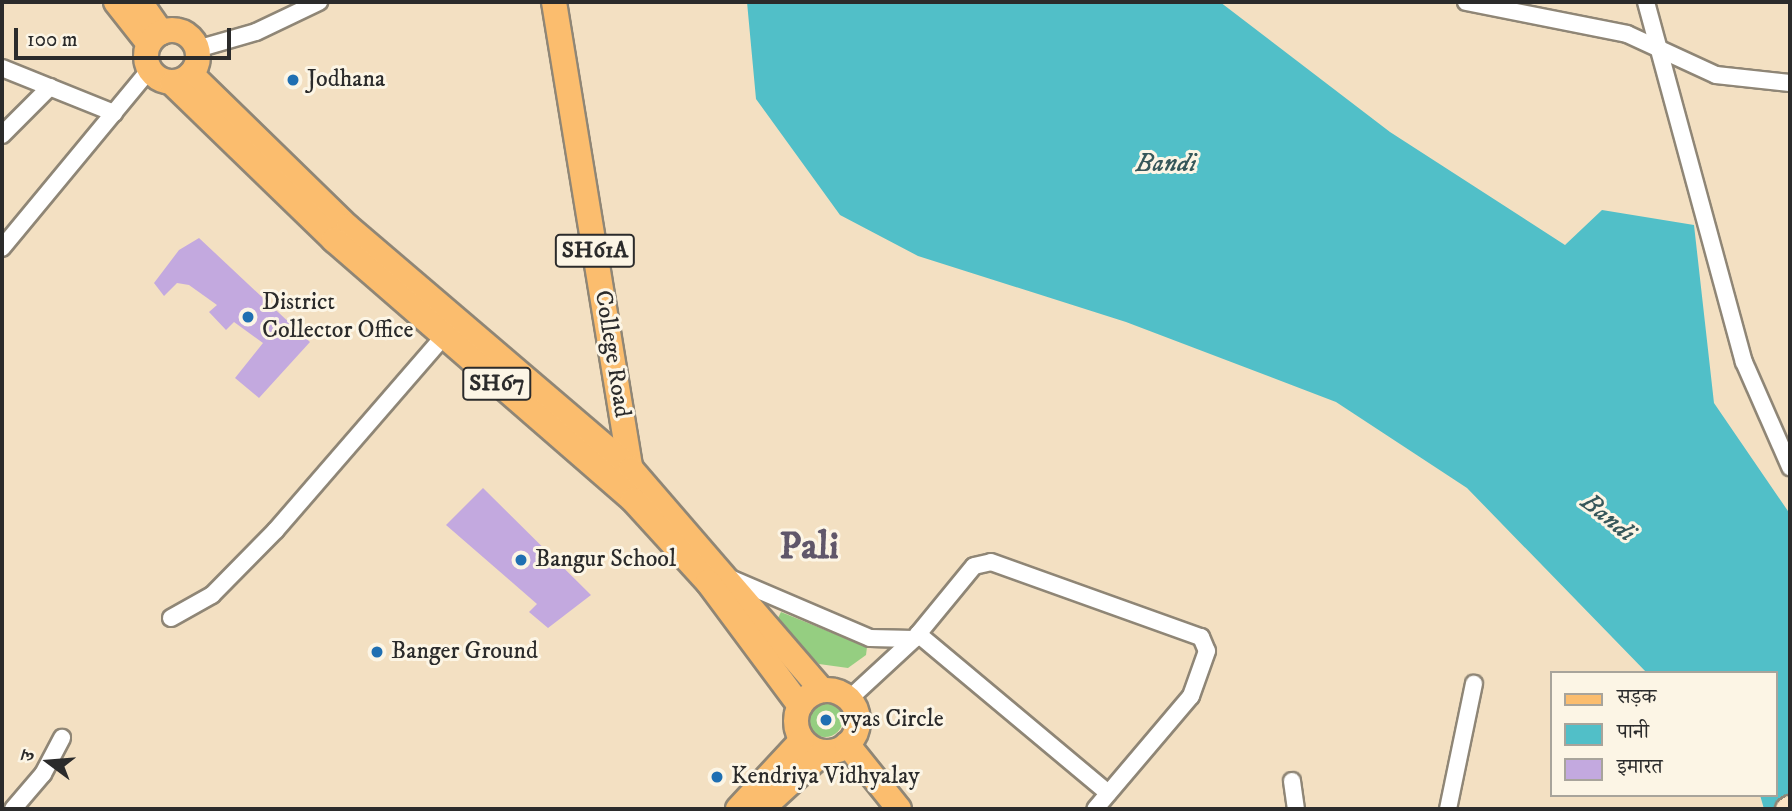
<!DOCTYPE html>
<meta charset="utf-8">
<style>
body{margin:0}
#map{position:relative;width:1792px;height:811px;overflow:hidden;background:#f3e0c2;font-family:"IM FELL DW Pica","Noto Serif Devanagari",serif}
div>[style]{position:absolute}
.green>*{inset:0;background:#95ce81}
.round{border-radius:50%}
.water>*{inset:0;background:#51bfc8}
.building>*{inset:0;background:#c3a9df}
.roads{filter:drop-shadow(2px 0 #8f8676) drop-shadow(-2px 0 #8f8676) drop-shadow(0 2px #8f8676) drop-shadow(0 -2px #8f8676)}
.street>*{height:16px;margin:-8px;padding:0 8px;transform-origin:8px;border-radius:8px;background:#fff}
.secondary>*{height:23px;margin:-11.5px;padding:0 11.5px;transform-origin:11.5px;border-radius:11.5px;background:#fde5c5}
.primary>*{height:24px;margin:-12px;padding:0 12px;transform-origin:12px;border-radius:12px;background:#fbbd6e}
.primary>.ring{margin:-12px;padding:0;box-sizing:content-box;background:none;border:24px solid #fbbd6e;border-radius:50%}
.dots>*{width:19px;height:19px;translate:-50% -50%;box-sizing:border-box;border:4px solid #fcf5e5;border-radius:50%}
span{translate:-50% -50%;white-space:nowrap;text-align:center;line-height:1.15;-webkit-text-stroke:6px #fcf5e5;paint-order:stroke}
.shield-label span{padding:2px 5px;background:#fcf5e5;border:2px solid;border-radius:5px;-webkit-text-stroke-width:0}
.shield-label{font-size:23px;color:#2b2b2b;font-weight:700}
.poi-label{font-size:24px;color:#2b2b2b}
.left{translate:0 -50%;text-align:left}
.street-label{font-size:24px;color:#2b2b2b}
.water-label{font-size:26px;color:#36575a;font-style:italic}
.town-label{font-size:38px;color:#60576a;font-weight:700}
.frame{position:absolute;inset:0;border:4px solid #2b2b2b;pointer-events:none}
.legend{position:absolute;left:1550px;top:671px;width:228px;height:126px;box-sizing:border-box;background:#fcf5e5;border:2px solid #a8a49b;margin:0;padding:9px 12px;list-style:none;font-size:21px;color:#2b2b2b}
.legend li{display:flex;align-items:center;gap:14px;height:35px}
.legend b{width:35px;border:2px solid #a8a49b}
.north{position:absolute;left:14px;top:727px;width:70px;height:70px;-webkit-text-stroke:5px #fcf5e5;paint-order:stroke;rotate:286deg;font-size:19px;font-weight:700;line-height:28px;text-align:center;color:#2b2b2b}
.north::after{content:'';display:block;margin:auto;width:24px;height:32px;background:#2b2b2b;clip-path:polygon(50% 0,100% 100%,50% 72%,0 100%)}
.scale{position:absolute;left:14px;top:28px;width:217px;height:32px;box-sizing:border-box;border:4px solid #2b2b2b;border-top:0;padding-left:9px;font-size:21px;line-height:24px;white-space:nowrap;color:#2b2b2b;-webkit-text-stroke:5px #fcf5e5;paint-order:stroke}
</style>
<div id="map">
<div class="green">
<i style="clip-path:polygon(781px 612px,867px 647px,866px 655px,848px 668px,819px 664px,775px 624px)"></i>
<i class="round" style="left:807px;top:701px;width:36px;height:36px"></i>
</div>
<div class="water">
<i style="clip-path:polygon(747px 2px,1220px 2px,1390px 132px,1565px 245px,1602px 210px,1694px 225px,1714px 403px,1790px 514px,1790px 809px,1764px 809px,1760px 795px,1776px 795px,1776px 673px,1647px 673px,1467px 488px,1336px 402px,1126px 322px,918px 256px,840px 215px,756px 99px)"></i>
</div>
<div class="building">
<i style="clip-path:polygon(199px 238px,310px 342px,259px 398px,235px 378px,263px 343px,234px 322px,226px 330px,209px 312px,217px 305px,189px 285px,177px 283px,164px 296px,154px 283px,179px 250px)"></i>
<i style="clip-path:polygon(483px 488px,591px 595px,548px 628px,529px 612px,537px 604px,446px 525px)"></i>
</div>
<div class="roads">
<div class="street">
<i style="left:1466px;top:2px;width:164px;rotate:11.2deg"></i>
<i style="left:1627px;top:34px;width:98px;rotate:24.7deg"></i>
<i style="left:1716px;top:75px;width:74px;rotate:6.2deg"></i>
<i style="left:1646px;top:2px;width:373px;rotate:74.8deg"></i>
<i style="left:1744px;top:362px;width:115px;rotate:66.3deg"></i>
<i style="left:197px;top:49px;width:61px;rotate:-16.1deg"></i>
<i style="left:256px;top:32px;width:70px;rotate:-25.5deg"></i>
<i style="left:2px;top:68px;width:121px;rotate:21.9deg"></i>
<i style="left:2px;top:135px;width:68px;rotate:-45deg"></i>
<i style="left:2px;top:248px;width:231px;rotate:-50.4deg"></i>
<i style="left:730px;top:578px;width:152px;rotate:23.2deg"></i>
<i style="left:870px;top:638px;width:44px;rotate:1.3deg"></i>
<i style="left:171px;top:618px;width:47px;rotate:-29.3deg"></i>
<i style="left:212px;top:595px;width:91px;rotate:-45.4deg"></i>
<i style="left:276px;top:530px;width:257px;rotate:-49.1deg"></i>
<i style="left:918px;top:634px;width:248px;rotate:39.9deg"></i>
<i style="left:849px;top:699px;width:88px;rotate:-42.7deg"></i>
<i style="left:914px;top:639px;width:94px;rotate:-50.6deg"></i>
<i style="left:974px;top:566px;width:17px;rotate:-13deg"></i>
<i style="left:991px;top:562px;width:223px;rotate:19.7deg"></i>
<i style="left:1201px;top:637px;width:15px;rotate:67deg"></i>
<i style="left:1207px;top:651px;width:48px;rotate:109.6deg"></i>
<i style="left:1191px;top:696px;width:148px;rotate:130.3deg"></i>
<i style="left:1292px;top:781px;width:28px;rotate:82deg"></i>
<i style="left:13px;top:809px;width:46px;rotate:-49.4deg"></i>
<i style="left:43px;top:774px;width:41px;rotate:-62.2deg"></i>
<i style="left:1448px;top:809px;width:128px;rotate:-78.3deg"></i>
</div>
<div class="secondary">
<i style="left:1787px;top:809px;width:4px;rotate:-34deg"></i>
</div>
<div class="primary">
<i style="left:116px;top:2px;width:53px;rotate:51.8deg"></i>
<i style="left:140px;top:2px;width:37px;rotate:55deg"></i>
<i style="left:554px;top:2px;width:478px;rotate:80.7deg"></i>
<i class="ring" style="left:146px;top:30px;width:28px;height:28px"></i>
<i style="left:191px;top:74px;width:219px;rotate:44.3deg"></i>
<i style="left:348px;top:227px;width:372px;rotate:40.5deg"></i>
<i style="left:631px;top:469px;width:292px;rotate:49.2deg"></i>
<i style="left:172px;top:83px;width:226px;rotate:44.1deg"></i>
<i style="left:334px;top:240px;width:396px;rotate:41deg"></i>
<i style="left:633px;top:500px;width:111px;rotate:47.6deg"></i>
<i style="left:708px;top:582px;width:154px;rotate:53.4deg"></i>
<i class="ring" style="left:796px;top:690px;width:38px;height:38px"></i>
<i style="left:847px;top:744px;width:83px;rotate:51.3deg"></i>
<i style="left:738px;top:809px;width:94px;rotate:-47.2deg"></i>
<i style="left:762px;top:809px;width:84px;rotate:-42.6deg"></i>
</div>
</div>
<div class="dots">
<i style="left:293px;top:80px;background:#1f6fb2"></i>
<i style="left:248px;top:317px;background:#1f6fb2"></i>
<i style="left:521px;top:560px;background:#1f6fb2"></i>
<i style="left:377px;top:652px;background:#1f6fb2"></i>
<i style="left:826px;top:720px;background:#1f6fb2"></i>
<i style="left:717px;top:777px;background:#1f6fb2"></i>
</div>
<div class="shield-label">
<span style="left:595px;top:251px">SH61A</span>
<span style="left:497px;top:384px">SH67</span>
</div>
<div class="poi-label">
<span class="left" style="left:307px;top:80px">Jodhana</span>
<span class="left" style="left:262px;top:317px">District<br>Collector Office</span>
<span class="left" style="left:535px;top:560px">Bangur School</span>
<span class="left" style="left:391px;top:652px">Banger Ground</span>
<span class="left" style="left:840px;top:720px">vyas Circle</span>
<span class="left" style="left:731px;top:777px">Kendriya Vidhyalay</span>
</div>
<div class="street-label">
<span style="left:612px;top:354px;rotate:81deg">College Road</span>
</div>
<div class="water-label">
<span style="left:1166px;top:164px">Bandi</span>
<span style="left:1608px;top:518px;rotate:39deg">Bandi</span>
</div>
<div class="town-label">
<span style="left:809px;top:548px">Pali</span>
</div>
<div class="frame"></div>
<ul class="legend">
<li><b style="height:9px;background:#fbbd6e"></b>सड़क</li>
<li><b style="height:19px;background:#51bfc8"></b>पानी</li>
<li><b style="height:19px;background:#c3a9df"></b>इमारत</li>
</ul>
<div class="north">उ</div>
<div class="scale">100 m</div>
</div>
